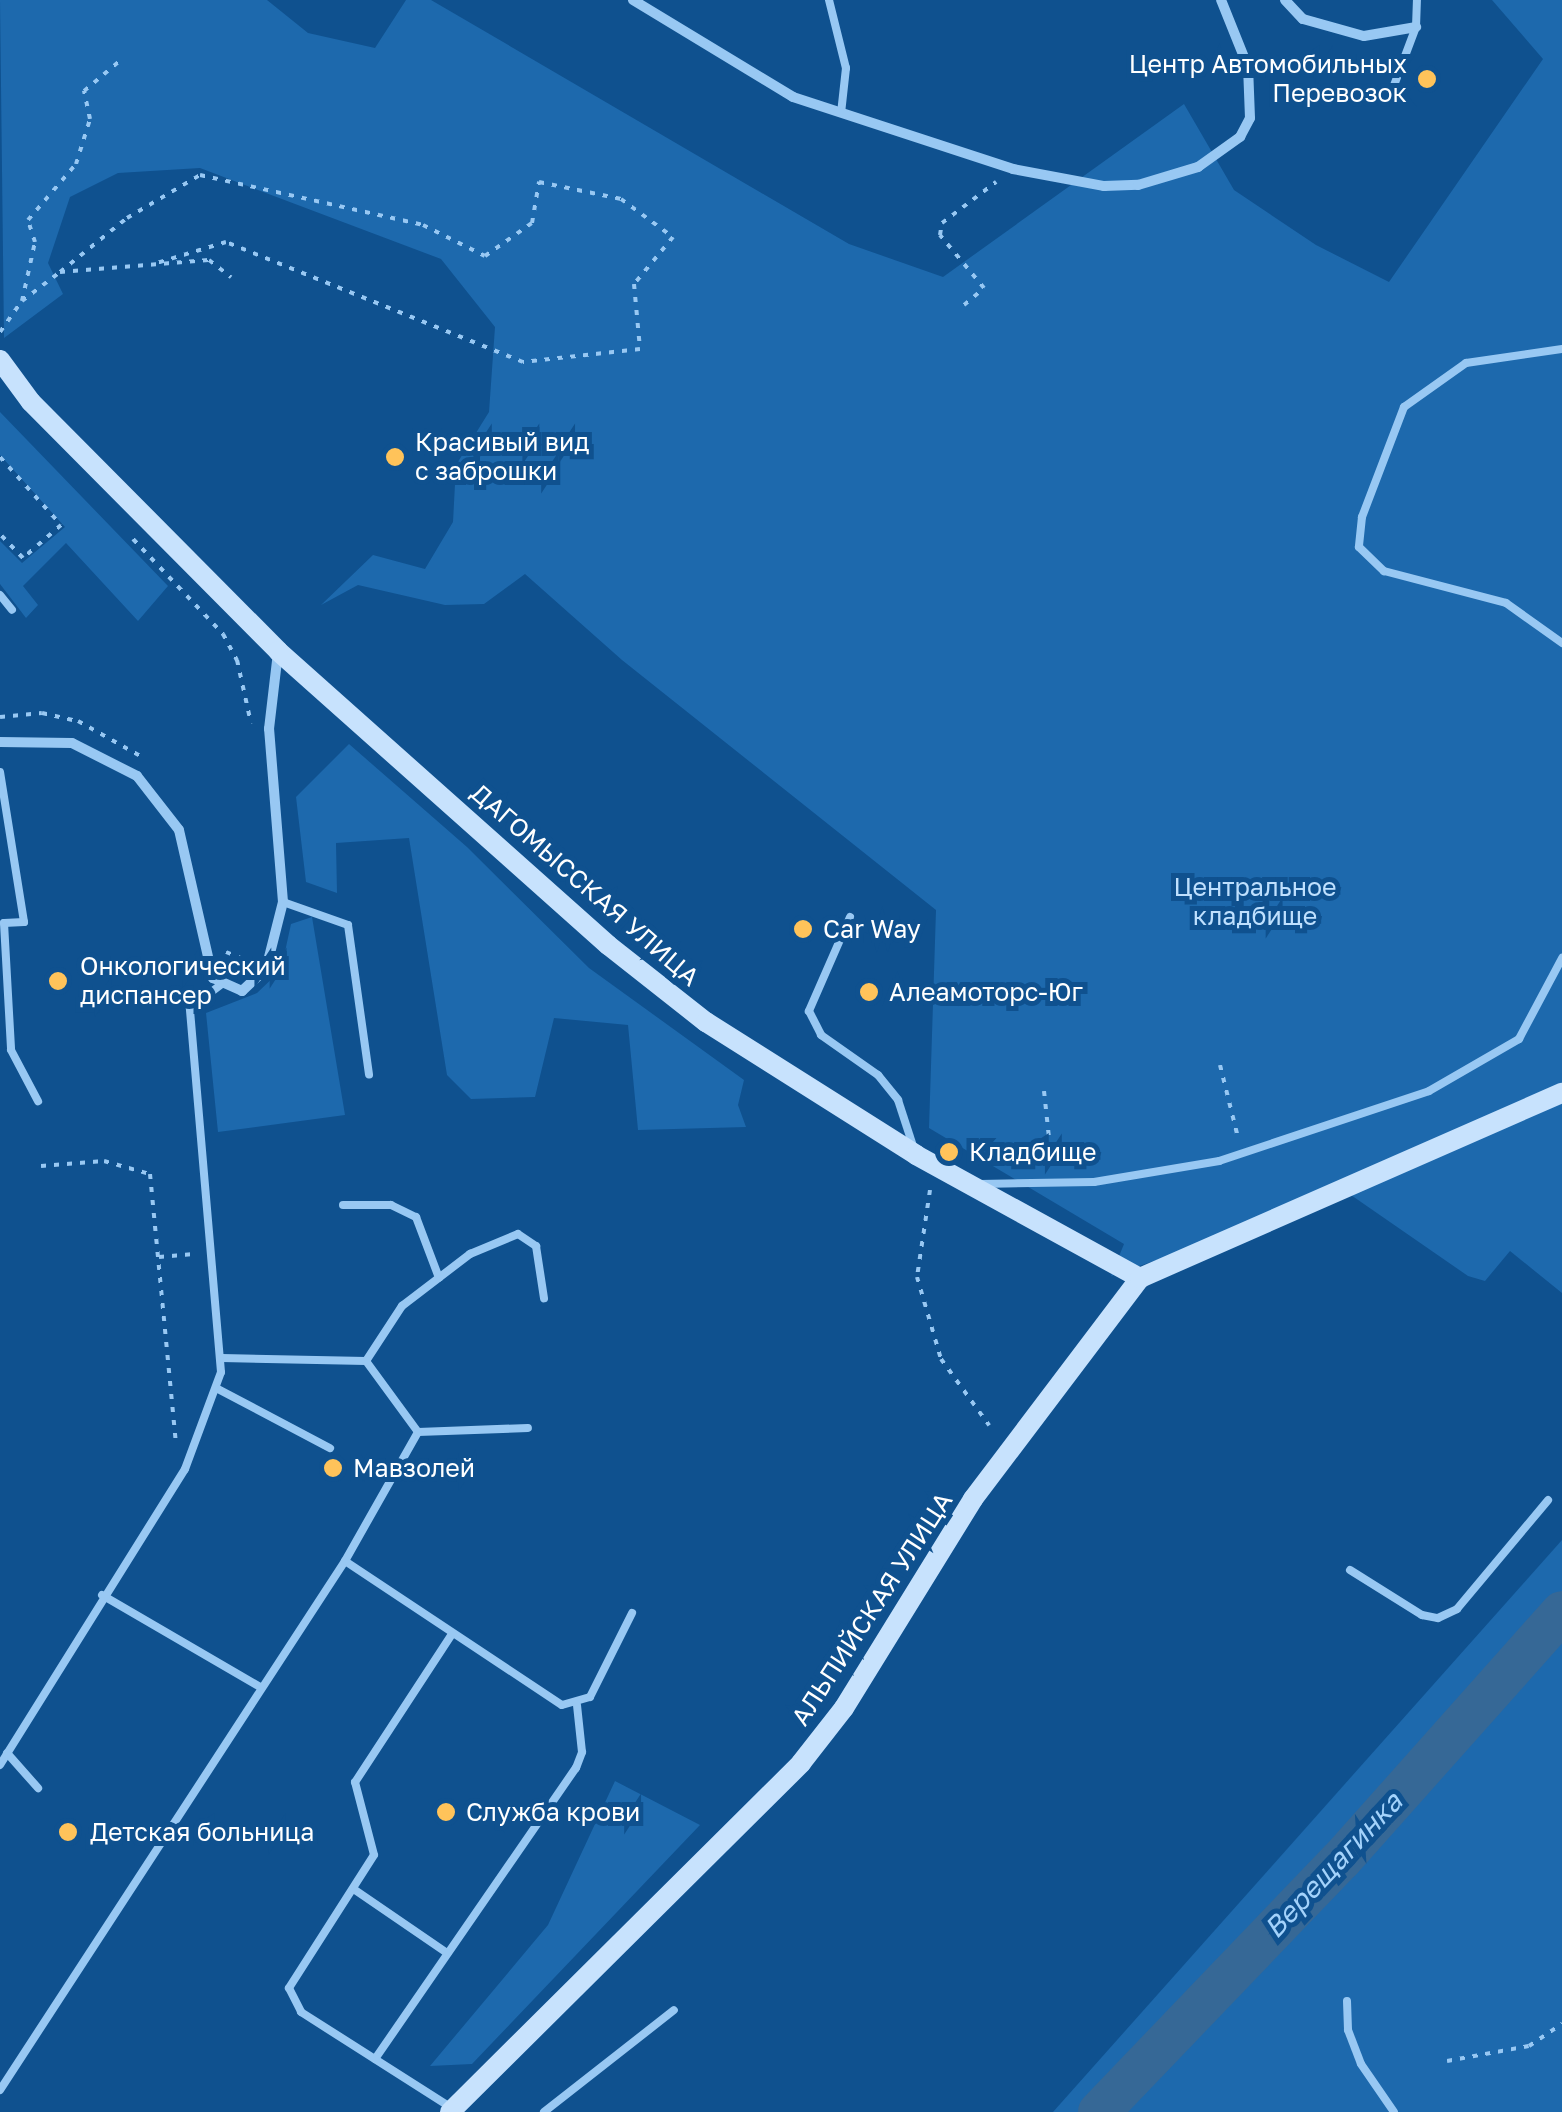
<!DOCTYPE html>
<meta charset="utf-8">
<style>
body{margin:0}
#map{position:relative;width:1562px;height:2112px;overflow:hidden;background:#0f518f;font-family:"Golos Text",sans-serif}
div>[style]{position:absolute}
.green>*{inset:0;background:#1d69ad}
.river>*{height:42px;margin:-21px;padding:0 21px;transform-origin:21px;border-radius:21px;background:#366896}
.path>*{height:4px;margin-top:-2px;transform-origin:0;background:repeating-linear-gradient(90deg,#98c8f3 0 5px,transparent 0 13px)}
.lane>*{height:8px;margin:-4px;padding:0 4px;transform-origin:4px;border-radius:4px;background:#98c8f3}
.street>*{height:10px;margin:-5px;padding:0 5px;transform-origin:5px;border-radius:5px;background:#98c8f3}
.secondary>*{height:20px;margin:-10px;padding:0 10px;transform-origin:10px;border-radius:10px;background:#c7e2fd}
.dots>*{width:28px;height:28px;translate:-50% -50%;box-sizing:border-box;border:5px solid #0f518f;border-radius:50%}
span{translate:-50% -50%;white-space:nowrap;text-align:center;line-height:1.15;-webkit-text-stroke:10px #0f518f;paint-order:stroke}
.poi-label{font-size:25px;color:#fff}
.right{translate:-100% -50%;text-align:right}
.left{translate:0 -50%;text-align:left}
.street-label{font-size:25px;color:#fff}
.park-label{font-size:25px;color:#bfe0fe}
.water-label{font-size:28px;color:#a3d2fb;font-style:italic}
</style>
<div id="map">
<div class="green">
<i style="clip-path:polygon(0 0,267px 0,308px 33px,375px 48px,406px 0,431px 0,849px 244px,943px 277px,1184px 104px,1234px 190px,1316px 245px,1389px 282px,1543px 59px,1492px 0,1562px 0,1562px 1293px,1510px 1251px,1485px 1281px,1468px 1276px,1348px 1193px,1111px 1276px,1124px 1244px,929px 1128px,936px 910px,622px 660px,525px 574px,484px 604px,445px 605px,358px 585px,321px 605px,373px 555px,425px 569px,453px 522px,456px 465px,489px 412px,495px 327px,441px 259px,200px 168px,118px 173px,70px 197px,48px 263px,63px 294px,4px 338px)"></i>
<i style="clip-path:polygon(0 412px,168px 586px,138px 621px,66px 543px,23px 586px,38px 605px,26px 618px,0 584px,0 541px,22px 563px,65px 527px,0 455px)"></i>
<i style="clip-path:polygon(349px 744px,467px 847px,589px 968px,744px 1080px,738px 1105px,746px 1127px,638px 1130px,628px 1025px,554px 1018px,535px 1097px,471px 1099px,447px 1075px,409px 838px,336px 843px,337px 893px,306px 882px,296px 797px)"></i>
<i style="clip-path:polygon(312px 917px,345px 1115px,218px 1132px,206px 1013px,257px 993px,281px 970px,291px 924px)"></i>
<i style="clip-path:polygon(1562px 1540px,1562px 2112px,1053px 2112px)"></i>
<i style="clip-path:polygon(615px 1781px,700px 1825px,472px 2064px,430px 2066px,548px 1925px)"></i>
</div>
<div class="river">
<i style="left:1099px;top:2112px;width:349px;rotate:-46.2deg"></i>
<i style="left:1341px;top:1860px;width:332px;rotate:-48.3deg"></i>
</div>
<div class="path">
<i style="left:60px;top:272px;width:86px;rotate:-38.9deg"></i>
<i style="left:127px;top:218px;width:85px;rotate:-30.5deg"></i>
<i style="left:200px;top:175px;width:229px;rotate:12.6deg"></i>
<i style="left:423px;top:225px;width:69px;rotate:26.6deg"></i>
<i style="left:485px;top:256px;width:57px;rotate:-35.1deg"></i>
<i style="left:532px;top:223px;width:42px;rotate:-80.3deg"></i>
<i style="left:539px;top:182px;width:84px;rotate:11.7deg"></i>
<i style="left:621px;top:199px;width:64px;rotate:36.2deg"></i>
<i style="left:673px;top:237px;width:61px;rotate:129.7deg"></i>
<i style="left:634px;top:284px;width:65px;rotate:84.7deg"></i>
<i style="left:640px;top:349px;width:118px;rotate:173.7deg"></i>
<i style="left:523px;top:362px;width:320px;rotate:-158deg"></i>
<i style="left:226px;top:242px;width:72px;rotate:163.1deg"></i>
<i style="left:22px;top:301px;width:60px;rotate:-77.6deg"></i>
<i style="left:35px;top:242px;width:23px;rotate:-108deg"></i>
<i style="left:28px;top:220px;width:74px;rotate:-49.4deg"></i>
<i style="left:76px;top:164px;width:47px;rotate:-72.7deg"></i>
<i style="left:90px;top:119px;width:29px;rotate:-102deg"></i>
<i style="left:84px;top:91px;width:50px;rotate:-40.1deg"></i>
<i style="left:964px;top:305px;width:26px;rotate:-40deg"></i>
<i style="left:984px;top:288px;width:69px;rotate:-129.7deg"></i>
<i style="left:940px;top:235px;width:12px;rotate:-81deg"></i>
<i style="left:942px;top:223px;width:68px;rotate:-37.2deg"></i>
<i style="left:0;top:332px;width:38px;rotate:-55deg"></i>
<i style="left:22px;top:301px;width:48px;rotate:-37.3deg"></i>
<i style="left:60px;top:272px;width:149px;rotate:-4.6deg"></i>
<i style="left:209px;top:260px;width:28px;rotate:38deg"></i>
<i style="left:0;top:457px;width:91px;rotate:48.1deg"></i>
<i style="left:61px;top:525px;width:50px;rotate:139deg"></i>
<i style="left:23px;top:558px;width:33px;rotate:-134deg"></i>
<i style="left:133px;top:539px;width:131px;rotate:46.5deg"></i>
<i style="left:223px;top:634px;width:30px;rotate:62deg"></i>
<i style="left:237px;top:660px;width:65px;rotate:77.5deg"></i>
<i style="left:0;top:717px;width:42px;rotate:-5.4deg"></i>
<i style="left:42px;top:713px;width:37px;rotate:13deg"></i>
<i style="left:78px;top:721px;width:71px;rotate:29.4deg"></i>
<i style="left:226px;top:952px;width:24px;rotate:22deg"></i>
<i style="left:1220px;top:1065px;width:75px;rotate:76.1deg"></i>
<i style="left:1044px;top:1091px;width:75px;rotate:83.9deg"></i>
<i style="left:41px;top:1166px;width:63px;rotate:-4.5deg"></i>
<i style="left:104px;top:1161px;width:48px;rotate:15.8deg"></i>
<i style="left:150px;top:1174px;width:269px;rotate:84.5deg"></i>
<i style="left:930px;top:1190px;width:88px;rotate:98.5deg"></i>
<i style="left:917px;top:1277px;width:85px;rotate:73.7deg"></i>
<i style="left:941px;top:1359px;width:82px;rotate:54deg"></i>
<i style="left:159px;top:1257px;width:35px;rotate:-5deg"></i>
<i style="left:1447px;top:2061px;width:83px;rotate:-10.4deg"></i>
<i style="left:1529px;top:2046px;width:40px;rotate:-34deg"></i>
</div>
<div class="lane">
<i style="left:829px;top:0;width:70px;rotate:76deg"></i>
<i style="left:846px;top:68px;width:45px;rotate:96.3deg"></i>
<i style="left:1390px;top:96px;width:74px;rotate:-69.4deg"></i>
<i style="left:1416px;top:27px;width:27px;rotate:-88deg"></i>
<i style="left:1562px;top:349px;width:97px;rotate:171.7deg"></i>
<i style="left:1466px;top:363px;width:76px;rotate:144.6deg"></i>
<i style="left:1404px;top:407px;width:118px;rotate:110.9deg"></i>
<i style="left:1362px;top:517px;width:30px;rotate:96deg"></i>
<i style="left:1359px;top:547px;width:35px;rotate:44deg"></i>
<i style="left:1384px;top:571px;width:126px;rotate:14.7deg"></i>
<i style="left:1506px;top:603px;width:69px;rotate:35.5deg"></i>
<i style="left:0;top:595px;width:19px;rotate:51deg"></i>
<i style="left:0;top:772px;width:152px;rotate:80.9deg"></i>
<i style="left:24px;top:922px;width:20px;rotate:177deg"></i>
<i style="left:4px;top:923px;width:127px;rotate:86.8deg"></i>
<i style="left:11px;top:1050px;width:58px;rotate:62.1deg"></i>
<i style="left:283px;top:902px;width:69px;rotate:19.5deg"></i>
<i style="left:348px;top:925px;width:151px;rotate:82deg"></i>
<i style="left:850px;top:917px;width:103px;rotate:113.6deg"></i>
<i style="left:809px;top:1011px;width:27px;rotate:63deg"></i>
<i style="left:821px;top:1035px;width:70px;rotate:35.1deg"></i>
<i style="left:878px;top:1075px;width:32px;rotate:51deg"></i>
<i style="left:898px;top:1100px;width:48px;rotate:71.9deg"></i>
<i style="left:980px;top:1184px;width:114px;rotate:-1deg"></i>
<i style="left:1094px;top:1182px;width:127px;rotate:-9.5deg"></i>
<i style="left:1219px;top:1161px;width:221px;rotate:-18.4deg"></i>
<i style="left:1429px;top:1091px;width:104px;rotate:-30deg"></i>
<i style="left:1519px;top:1039px;width:92px;rotate:-62deg"></i>
<i style="left:343px;top:1205px;width:48px"></i>
<i style="left:391px;top:1205px;width:28px;rotate:26deg"></i>
<i style="left:416px;top:1217px;width:65px;rotate:69.3deg"></i>
<i style="left:222px;top:1358px;width:144px;rotate:1.2deg"></i>
<i style="left:366px;top:1361px;width:88px;rotate:53.8deg"></i>
<i style="left:418px;top:1432px;width:110px;rotate:-2.1deg"></i>
<i style="left:366px;top:1361px;width:66px;rotate:-56.8deg"></i>
<i style="left:402px;top:1306px;width:86px;rotate:-37.4deg"></i>
<i style="left:470px;top:1254px;width:52px;rotate:-22.6deg"></i>
<i style="left:518px;top:1234px;width:22px;rotate:34deg"></i>
<i style="left:536px;top:1246px;width:53px;rotate:81.3deg"></i>
<i style="left:216px;top:1388px;width:129px;rotate:27.8deg"></i>
<i style="left:345px;top:1561px;width:260px;rotate:33.6deg"></i>
<i style="left:562px;top:1705px;width:29px;rotate:-16deg"></i>
<i style="left:590px;top:1697px;width:94px;rotate:-63.4deg"></i>
<i style="left:1350px;top:1570px;width:85px;rotate:32deg"></i>
<i style="left:1422px;top:1615px;width:16px;rotate:11deg"></i>
<i style="left:1438px;top:1618px;width:21px;rotate:-25deg"></i>
<i style="left:1457px;top:1609px;width:142px;rotate:-50.1deg"></i>
<i style="left:102px;top:1595px;width:183px;rotate:30.2deg"></i>
<i style="left:452px;top:1634px;width:177px;rotate:123.2deg"></i>
<i style="left:355px;top:1782px;width:75px;rotate:75.4deg"></i>
<i style="left:374px;top:1855px;width:158px;rotate:122.6deg"></i>
<i style="left:289px;top:1988px;width:27px;rotate:63deg"></i>
<i style="left:301px;top:2012px;width:180px;rotate:32.5deg"></i>
<i style="left:7px;top:1753px;width:47px;rotate:48.5deg"></i>
<i style="left:0;top:1765px;width:349px;rotate:-58deg"></i>
<i style="left:185px;top:1469px;width:103px;rotate:-69.6deg"></i>
<i style="left:221px;top:1372px;width:365px;rotate:-94.9deg"></i>
<i style="left:190px;top:1008px;width:38px;rotate:-37deg"></i>
<i style="left:355px;top:1890px;width:112px;rotate:34.4deg"></i>
<i style="left:1347px;top:2001px;width:29px;rotate:88deg"></i>
<i style="left:1348px;top:2030px;width:36px;rotate:69deg"></i>
<i style="left:1361px;top:2064px;width:58px;rotate:55.5deg"></i>
<i style="left:375px;top:2059px;width:354px;rotate:-55.4deg"></i>
<i style="left:576px;top:1768px;width:17px;rotate:-69deg"></i>
<i style="left:582px;top:1752px;width:47px;rotate:-96.1deg"></i>
<i style="left:0;top:2090px;width:632px;rotate:-56.89deg"></i>
<i style="left:345px;top:1561px;width:148px;rotate:-60.5deg"></i>
<i style="left:544px;top:2112px;width:165px;rotate:-38.1deg"></i>
</div>
<div class="street">
<i style="left:633px;top:0;width:187px;rotate:31.2deg"></i>
<i style="left:793px;top:97px;width:231px;rotate:18.1deg"></i>
<i style="left:1013px;top:169px;width:93px;rotate:10.6deg"></i>
<i style="left:1104px;top:186px;width:34px;rotate:-2deg"></i>
<i style="left:1138px;top:185px;width:63px;rotate:-16.7deg"></i>
<i style="left:1198px;top:167px;width:52px;rotate:-35.5deg"></i>
<i style="left:1240px;top:137px;width:21px;rotate:-62deg"></i>
<i style="left:1250px;top:118px;width:51px;rotate:-92.2deg"></i>
<i style="left:1248px;top:67px;width:72px;rotate:-111.9deg"></i>
<i style="left:1285px;top:0;width:26px;rotate:47deg"></i>
<i style="left:1303px;top:19px;width:63px;rotate:15.6deg"></i>
<i style="left:1364px;top:36px;width:53px;rotate:-9.8deg"></i>
<i style="left:0;top:742px;width:72px;rotate:0.8deg"></i>
<i style="left:72px;top:743px;width:73px;rotate:26.9deg"></i>
<i style="left:137px;top:776px;width:68px;rotate:52.1deg"></i>
<i style="left:179px;top:830px;width:152px;rotate:77.1deg"></i>
<i style="left:213px;top:978px;width:32px;rotate:24deg"></i>
<i style="left:242px;top:991px;width:33px;rotate:-43deg"></i>
<i style="left:266px;top:969px;width:69px;rotate:-75.8deg"></i>
<i style="left:283px;top:902px;width:174px;rotate:-94.6deg"></i>
<i style="left:269px;top:729px;width:78px;rotate:-83.3deg"></i>
</div>
<div class="secondary">
<i style="left:0;top:360px;width:52px;rotate:53.6deg"></i>
<i style="left:31px;top:402px;width:351px;rotate:45.2deg"></i>
<i style="left:278px;top:651px;width:442px;rotate:41.7deg"></i>
<i style="left:608px;top:945px;width:125px;rotate:38.2deg"></i>
<i style="left:706px;top:1022px;width:249px;rotate:32.3deg"></i>
<i style="left:916px;top:1155px;width:256px;rotate:28.8deg"></i>
<i style="left:450px;top:2112px;width:495px;rotate:-44.8deg"></i>
<i style="left:801px;top:1763px;width:70px;rotate:-52deg"></i>
<i style="left:844px;top:1708px;width:246px;rotate:-58.3deg"></i>
<i style="left:973px;top:1499px;width:277px;rotate:-52.9deg"></i>
<i style="left:1140px;top:1278px;width:461px;rotate:-23.7deg"></i>
</div>
<div class="dots">
<i style="left:1427px;top:79px;background:#ffc35a"></i>
<i style="left:395px;top:457px;background:#ffc35a"></i>
<i style="left:803px;top:929px;background:#ffc35a"></i>
<i style="left:58px;top:981px;background:#ffc35a"></i>
<i style="left:869px;top:992px;background:#ffc35a"></i>
<i style="left:949px;top:1152px;background:#ffc35a"></i>
<i style="left:333px;top:1468px;background:#ffc35a"></i>
<i style="left:446px;top:1812px;background:#ffc35a"></i>
<i style="left:68px;top:1832px;background:#ffc35a"></i>
</div>
<div class="poi-label">
<span class="right" style="left:1407px;top:79px">Центр Автомобильных<br>Перевозок</span>
<span class="left" style="left:415px;top:457px">Красивый вид<br>с заброшки</span>
<span class="left" style="left:823px;top:929px">Car Way</span>
<span class="left" style="left:80px;top:981px">Онкологический<br>диспансер</span>
<span class="left" style="left:889px;top:992px">Алеамоторс-Юг</span>
<span class="left" style="left:969px;top:1152px">Кладбище</span>
<span class="left" style="left:353px;top:1468px">Мавзолей</span>
<span class="left" style="left:466px;top:1812px">Служба крови</span>
<span class="left" style="left:90px;top:1832px">Детская больница</span>
</div>
<div class="street-label">
<span style="left:585px;top:885px;rotate:41deg">ДАГОМЫССКАЯ УЛИЦА</span>
<span style="left:872px;top:1609px;rotate:-57deg">АЛЬПИЙСКАЯ УЛИЦА</span>
</div>
<div class="park-label">
<span style="left:1255px;top:902px">Центральное<br>кладбище</span>
</div>
<div class="water-label">
<span style="left:1333px;top:1865px;rotate:-47deg">Верещагинка</span>
</div>
</div>
